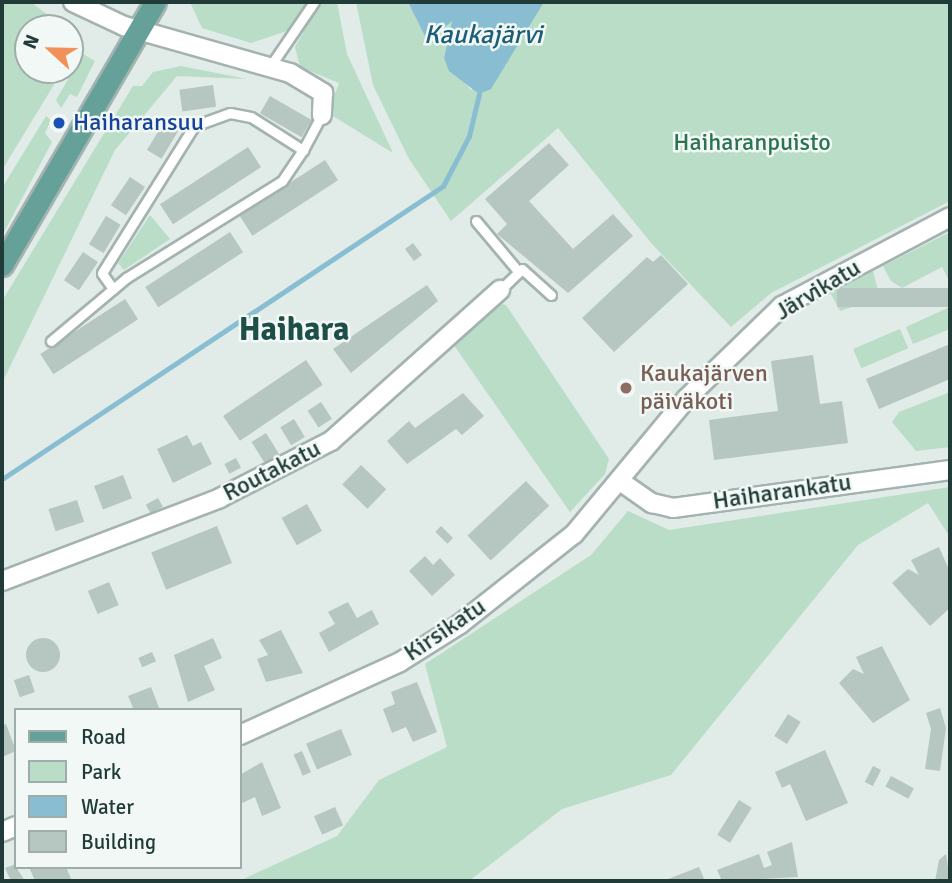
<!DOCTYPE html>
<meta charset="utf-8">
<style>
body{margin:0}
#map{position:relative;width:952px;height:883px;overflow:hidden;background:#e1ebe8;font-family:Signika,sans-serif}
div>[style]{position:absolute}
.green>*{inset:0;background:#baddc7;transform-origin:0 0}
.water>*{inset:0;background:#89bdd1}
.stream>*{height:5px;margin:-2.5px;padding:0 2.5px;transform-origin:2.5px;border-radius:2.5px;background:#89bdd1}
.building>*{inset:0;background:#b6c6c1;transform-origin:0 0}
.round{border-radius:50%}
.roads{filter:drop-shadow(2px 0 #a4b3b0) drop-shadow(-2px 0 #a4b3b0) drop-shadow(0 2px #a4b3b0) drop-shadow(0 -2px #a4b3b0)}
.lane>*{height:9px;margin:-4.5px;padding:0 4.5px;transform-origin:4.5px;border-radius:4.5px;background:#fff}
.street>*{height:18px;margin:-9px;padding:0 9px;transform-origin:9px;border-radius:9px;background:#fff}
.primary>*{height:21px;margin:-10.5px;padding:0 10.5px;transform-origin:10.5px;border-radius:10.5px;background:#65a199}
.dots>*{width:19px;height:19px;translate:-50% -50%;box-sizing:border-box;border:4px solid #f1f8f5;border-radius:50%}
span{translate:-50% -50%;white-space:nowrap;text-align:center;line-height:1.15;-webkit-text-stroke:5px #f1f8f5;paint-order:stroke}
.transit-label{font-size:24px;color:#164399}
.left{translate:0 -50%;text-align:left}
.park-label{font-size:24px;color:#2c734f}
.street-label{font-size:24px;color:#213c38}
.education-label{font-size:24px;color:#785e54}
.water-label{font-size:26px;color:#1c5d78;font-style:italic}
.district-label{font-size:32px;color:#1d4e48;font-weight:700}
.frame{position:absolute;inset:0;border:4px solid #213c38;pointer-events:none}
.legend{position:absolute;left:14px;top:708px;width:228px;height:161px;box-sizing:border-box;background:#f1f8f5;border:2px solid #9eada9;margin:0;padding:9px 12px;list-style:none;font-size:21px;color:#213c38}
.legend li{display:flex;align-items:center;gap:14px;height:35px}
.legend b{width:35px;border:2px solid #9eada9}
.north{position:absolute;left:14px;top:14px;width:70px;height:70px;box-sizing:border-box;background:#f1f8f5;border:2px solid #9eada9;border-radius:50%;rotate:292deg;font-size:19px;font-weight:700;line-height:28px;text-align:center;color:#213c38}
.north::after{content:'';display:block;margin:auto;width:24px;height:32px;background:#f19059;clip-path:polygon(50% 0,100% 100%,50% 72%,0 100%)}
</style>
<div id="map">
<div class="green">
<i style="clip-path:polygon(2px 2px,31px 2px,64px 28px,28px 28px,28px 70px,63px 70px,2px 170px)"></i>
<i style="clip-path:polygon(190px 2px,307px 2px,287px 31px,251px 43px,202px 28px)"></i>
<i style="clip-path:polygon(320px 2px,337px 2px,347px 54px,393px 153px,328px 113px,339px 83px,300px 67px,295px 47px)"></i>
<i style="clip-path:polygon(356px 2px,408px 2px,431px 43px,452px 20px,444px 58px,471px 90px,544px 2px,950px 2px,950px 201px,771px 293px,731px 327px,652px 244px,558px 128px,451px 221px,409px 159px,373px 85px)"></i>
<i style="clip-path:polygon(83px 54px,95px 61px,77px 97px,70px 94px,61px 108px,56px 100px)"></i>
<i style="clip-path:polygon(181px 66px,247px 79px,177px 76px,115px 150px,2px 383px,2px 301px,133px 86px,142px 86px,153px 72px)"></i>
<i style="clip-path:polygon(46px 116px,51px 120px,45px 133px,52px 142px,2px 236px,2px 188px)"></i>
<i style="clip-path:polygon(150px 215px,170px 239px,124px 270px,118px 263px)"></i>
<i style="clip-path:polygon(950px 232px,950px 282px,942px 267px,902px 288px,891px 281px,883px 266px)"></i>
<i style="clip-path:polygon(873px 271px,880px 298px,840px 311px,831px 294px)"></i>
<i style="clip-path:polygon(493px 302px,506px 305px,609px 459px,605px 474px,570px 512px,453px 344px)"></i>
<i style="clip-path:polygon(950px 307px,950px 329px,913px 344px,906px 327px)"></i>
<i style="left:900px;top:329px;width:21px;height:51px;rotate:67deg"></i>
<i style="clip-path:polygon(950px 392px,950px 447px,916px 451px,892px 422px,899px 412px)"></i>
<i style="clip-path:polygon(950px 487px,950px 537px,928px 503px,858px 545px,671px 775px,562px 809px,469px 881px,239px 881px,337px 836px,379px 780px,447px 747px,425px 664px,591px 555px,628px 511px,669px 530px)"></i>
</div>
<div class="water">
<i style="clip-path:polygon(408px 2px,544px 2px,491px 89px,479px 94px,449px 71px,444px 58px,452px 21px,428px 42px)"></i>
</div>
<div class="stream">
<i style="left:2px;top:479px;width:529px;rotate:-33.6deg"></i>
<i style="left:443px;top:186px;width:56px;rotate:-62.5deg"></i>
<i style="left:469px;top:136px;width:43px;rotate:-76.6deg"></i>
</div>
<div class="building">
<i style="left:213px;top:85px;width:22px;height:34px;rotate:82deg"></i>
<i style="left:270px;top:96px;width:48px;height:20px;rotate:30deg"></i>
<i style="left:165px;top:120px;width:17px;height:35px;rotate:31deg"></i>
<i style="clip-path:polygon(549px 143px,569px 165px,529px 201px,573px 249px,613px 214px,633px 236px,568px 293px,497px 234px,507px 224px,485px 199px)"></i>
<i style="left:248px;top:147px;width:24px;height:105px;rotate:57deg"></i>
<i style="left:325px;top:160px;width:24px;height:102px;rotate:57deg"></i>
<i style="left:130px;top:177px;width:18px;height:34px;rotate:34deg"></i>
<i style="left:106px;top:216px;width:17px;height:33px;rotate:31deg"></i>
<i style="left:230px;top:232px;width:24px;height:101px;rotate:57deg"></i>
<i style="left:413px;top:243px;width:15px;height:10px;rotate:53deg"></i>
<i style="left:83px;top:252px;width:18px;height:34px;rotate:34deg"></i>
<i style="clip-path:polygon(661px 255px,688px 284px,614px 352px,582px 318px,647px 257px,653px 262px)"></i>
<i style="clip-path:polygon(427px 285px,438px 301px,351px 373px,333px 349px)"></i>
<i style="left:950px;top:288px;width:19px;height:113px;rotate:90deg"></i>
<i style="left:125px;top:299px;width:24px;height:101px;rotate:57deg"></i>
<i style="clip-path:polygon(950px 344px,950px 379px,879px 409px,866px 379px)"></i>
<i style="clip-path:polygon(813px 355px,820px 404px,842px 401px,848px 443px,714px 460px,709px 420px,778px 411px,771px 361px)"></i>
<i style="left:306px;top:360px;width:30px;height:100px;rotate:56deg"></i>
<i style="clip-path:polygon(463px 393px,484px 416px,462px 435px,456px 429px,407px 464px,387px 441px,409px 421px,415px 428px)"></i>
<i style="left:321px;top:402px;width:20px;height:16px;rotate:57deg"></i>
<i style="left:294px;top:419px;width:21px;height:16px;rotate:59deg"></i>
<i style="left:266px;top:433px;width:25px;height:17px;rotate:58deg"></i>
<i style="clip-path:polygon(187px 435px,193px 446px,201px 442px,212px 464px,173px 483px,157px 449px)"></i>
<i style="left:236px;top:458px;width:11px;height:13px;rotate:63deg"></i>
<i style="left:361px;top:465px;width:35px;height:27px;rotate:44deg"></i>
<i style="left:123px;top:475px;width:25px;height:31px;rotate:69deg"></i>
<i style="left:526px;top:481px;width:34px;height:80px;rotate:47deg"></i>
<i style="left:158px;top:498px;width:10px;height:14px;rotate:61deg"></i>
<i style="left:77px;top:500px;width:23px;height:30px;rotate:72deg"></i>
<i style="left:307px;top:504px;width:31px;height:29px;rotate:61deg"></i>
<i style="left:217px;top:526px;width:40px;height:71px;rotate:68deg"></i>
<i style="left:441px;top:526px;width:17px;height:8px;rotate:45deg"></i>
<i style="clip-path:polygon(939px 547px,950px 572px,950px 608px,930px 626px,892px 583px,908px 569px,919px 575px,911px 560px)"></i>
<i style="clip-path:polygon(425px 556px,433px 565px,440px 558px,455px 575px,432px 596px,409px 571px)"></i>
<i style="left:109px;top:582px;width:25px;height:23px;rotate:67deg"></i>
<i style="clip-path:polygon(348px 602px,357px 618px,372px 610px,379px 624px,329px 652px,319px 633px,335px 624px,328px 612px)"></i>
<i style="clip-path:polygon(281px 630px,303px 673px,266px 682px,257px 659px,268px 655px,259px 640px)"></i>
<i style="clip-path:polygon(213px 638px,222px 658px,204px 666px,215px 690px,188px 702px,174px 655px)"></i>
<i class="round" style="left:26px;top:638px;width:34px;height:34px"></i>
<i style="clip-path:polygon(882px 646px,910px 700px,873px 723px,839px 683px,853px 669px,864px 674px,856px 657px)"></i>
<i style="left:152px;top:652px;width:10px;height:15px;rotate:66deg"></i>
<i style="left:29px;top:675px;width:18px;height:16px;rotate:71deg"></i>
<i style="clip-path:polygon(417px 682px,437px 732px,413px 742px,406px 727px,392px 733px,383px 709px,395px 704px,391px 692px)"></i>
<i style="clip-path:polygon(151px 687px,160px 710px,134px 710px,128px 696px)"></i>
<i style="clip-path:polygon(940px 708px,946px 728px,940px 771px,925px 769px,931px 729px,926px 713px)"></i>
<i style="left:788px;top:714px;width:15px;height:26px;rotate:32deg"></i>
<i style="clip-path:polygon(6px 724px,16px 751px,2px 757px,2px 725px)"></i>
<i style="left:341px;top:729px;width:28px;height:38px;rotate:67deg"></i>
<i style="clip-path:polygon(825px 750px,848px 803px,806px 821px,790px 784px,782px 788px,775px 772px)"></i>
<i style="left:302px;top:751px;width:23px;height:9px;rotate:67deg"></i>
<i style="clip-path:polygon(262px 762px,281px 808px,262px 816px,255px 797px,240px 804px,240px 775px)"></i>
<i style="left:873px;top:766px;width:9px;height:18px;rotate:27deg"></i>
<i style="left:891px;top:776px;width:26px;height:12px;rotate:28deg"></i>
<i style="left:739px;top:800px;width:15px;height:41px;rotate:32deg"></i>
<i style="left:335px;top:807px;width:20px;height:23px;rotate:66deg"></i>
<i style="clip-path:polygon(792px 842px,798px 877px,722px 881px,717px 870px,759px 854px,764px 868px,772px 865px,767px 852px)"></i>
<i style="clip-path:polygon(946px 854px,950px 881px,935px 881px,939px 860px)"></i>
<i style="clip-path:polygon(16px 864px,16px 867px,25px 881px,11px 881px,5px 868px)"></i>
<i style="clip-path:polygon(29px 867px,66px 867px,72px 881px,35px 881px)"></i>
<i style="clip-path:polygon(699px 867px,705px 881px,663px 881px)"></i>
</div>
<div class="roads">
<div class="lane">
<i style="left:271px;top:65px;width:76px;rotate:-55.7deg"></i>
<i style="left:476px;top:221px;width:65px;rotate:50deg"></i>
<i style="left:113px;top:289px;width:19px;rotate:-125deg"></i>
<i style="left:102px;top:273px;width:173px;rotate:-58deg"></i>
<i style="left:194px;top:126px;width:38px;rotate:-20deg"></i>
<i style="left:230px;top:113px;width:21px;rotate:11deg"></i>
<i style="left:251px;top:117px;width:62px;rotate:32.4deg"></i>
<i style="left:303px;top:150px;width:40px;rotate:-62deg"></i>
<i style="left:500px;top:290px;width:30px;rotate:-44deg"></i>
<i style="left:522px;top:269px;width:39px;rotate:42deg"></i>
<i style="left:51px;top:341px;width:98px;rotate:-40deg"></i>
<i style="left:126px;top:278px;width:184px;rotate:-31.9deg"></i>
<i style="left:282px;top:181px;width:37px;rotate:-56deg"></i>
</div>
<div class="street">
<i style="left:73px;top:2px;width:56px;rotate:25.2deg"></i>
<i style="left:124px;top:26px;width:173px;rotate:15.8deg"></i>
<i style="left:290px;top:73px;width:39px;rotate:31deg"></i>
<i style="left:323px;top:93px;width:22px;rotate:93deg"></i>
<i style="left:620px;top:481px;width:39px;rotate:35deg"></i>
<i style="left:652px;top:503px;width:22px;rotate:13deg"></i>
<i style="left:673px;top:508px;width:280px;rotate:-7.8deg"></i>
<i style="left:2px;top:581px;width:233px;rotate:-20.8deg"></i>
<i style="left:220px;top:498px;width:125px;rotate:-27.2deg"></i>
<i style="left:331px;top:441px;width:227px;rotate:-41.8deg"></i>
<i style="left:240px;top:735px;width:176px;rotate:-24.5deg"></i>
<i style="left:400px;top:662px;width:71px;rotate:-32.3deg"></i>
<i style="left:460px;top:624px;width:145px;rotate:-38.3deg"></i>
<i style="left:574px;top:534px;width:175px;rotate:-50.3deg"></i>
<i style="left:686px;top:399px;width:134px;rotate:-44.1deg"></i>
<i style="left:782px;top:306px;width:190px;rotate:-27.9deg"></i>
<i style="left:2px;top:832px;width:15px;rotate:-23deg"></i>
</div>
<div class="primary">
<i style="left:2px;top:265px;width:304px;rotate:-59.8deg"></i>
</div>
</div>
<div class="dots">
<i style="left:59px;top:123px;background:#1a4fb4"></i>
<i style="left:626px;top:388px;background:#8d6e63"></i>
</div>
<div class="transit-label">
<span class="left" style="left:73px;top:123px">Haiharansuu</span>
</div>
<div class="park-label">
<span style="left:752px;top:143px">Haiharanpuisto</span>
</div>
<div class="street-label">
<span style="left:818px;top:290px;rotate:-31deg">Järvikatu</span>
<span style="left:272px;top:471px;rotate:-27deg">Routakatu</span>
<span style="left:782px;top:492px;rotate:-8deg">Haiharankatu</span>
<span style="left:445px;top:630px;rotate:-34deg">Kirsikatu</span>
</div>
<div class="education-label">
<span class="left" style="left:640px;top:388px">Kaukajärven<br>päiväkoti</span>
</div>
<div class="water-label">
<span style="left:483px;top:36px">Kaukajärvi</span>
</div>
<div class="district-label">
<span style="left:294px;top:330px">Haihara</span>
</div>
<div class="frame"></div>
<ul class="legend">
<li><b style="height:9px;background:#65a199"></b>Road</li>
<li><b style="height:19px;background:#baddc7"></b>Park</li>
<li><b style="height:19px;background:#89bdd1"></b>Water</li>
<li><b style="height:19px;background:#b6c6c1"></b>Building</li>
</ul>
<div class="north">N</div>
</div>
